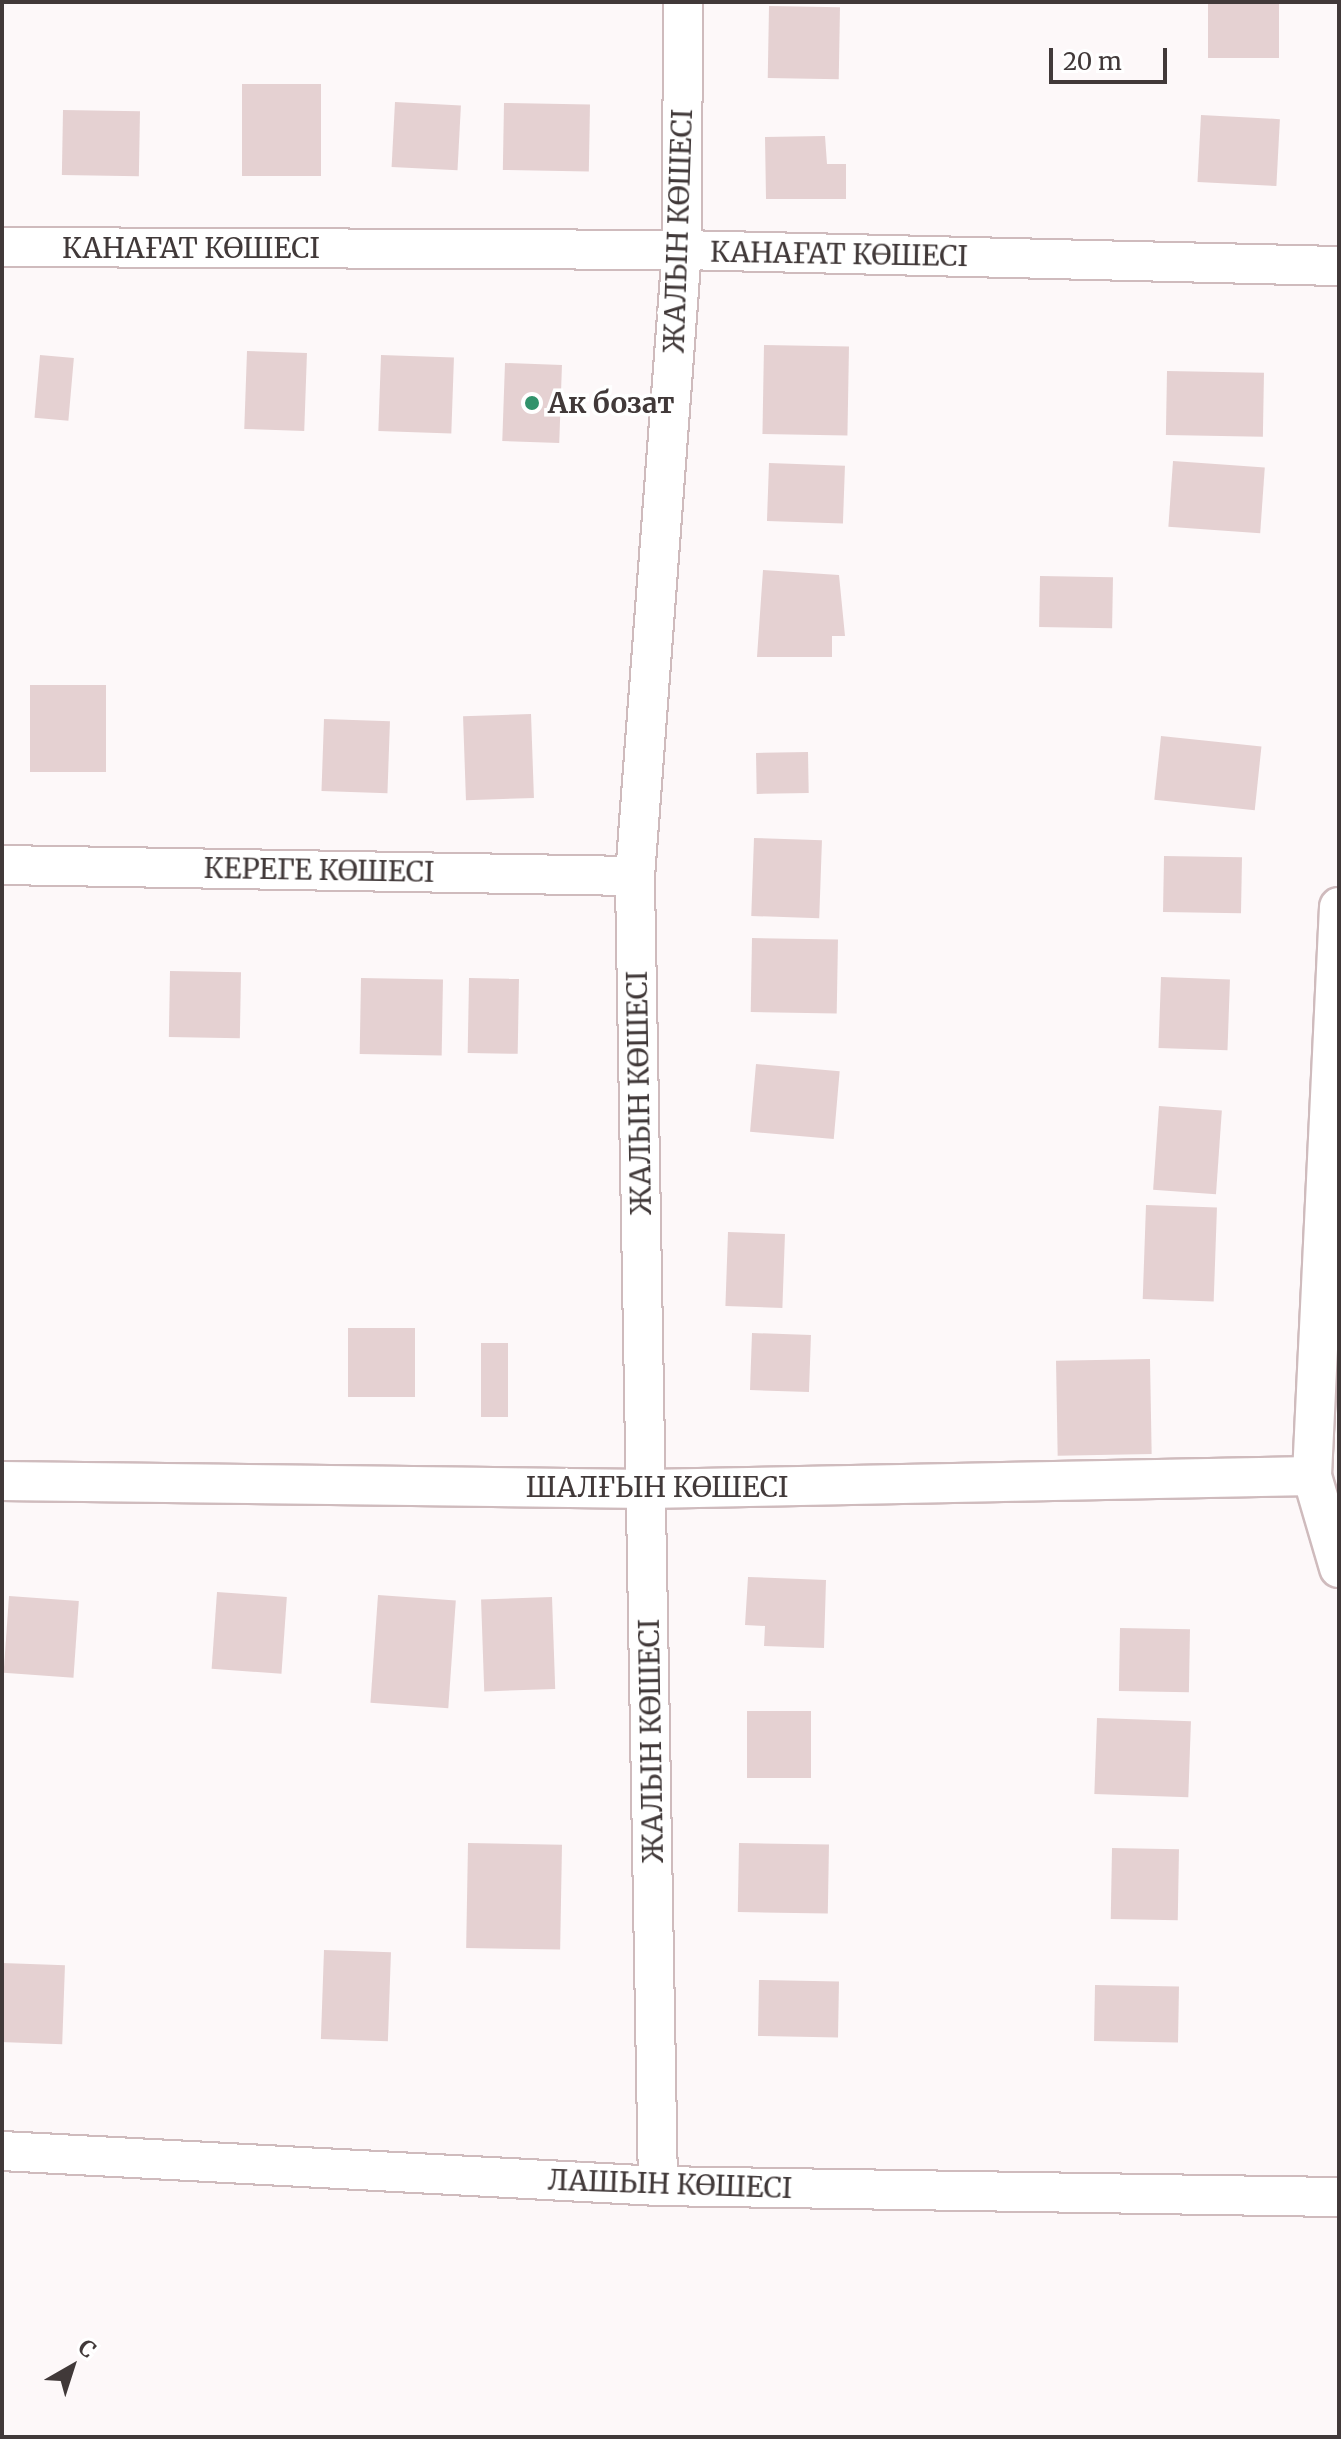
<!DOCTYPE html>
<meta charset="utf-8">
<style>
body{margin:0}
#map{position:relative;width:1341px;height:2439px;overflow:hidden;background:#fdf8f9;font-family:Merriweather,serif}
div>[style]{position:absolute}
.building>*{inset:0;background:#e5d1d2;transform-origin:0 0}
.roads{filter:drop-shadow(2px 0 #cfbbbd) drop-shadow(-2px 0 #cfbbbd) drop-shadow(0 2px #cfbbbd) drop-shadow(0 -2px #cfbbbd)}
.street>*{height:38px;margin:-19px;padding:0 19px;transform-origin:19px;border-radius:19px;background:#fff}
.dots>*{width:22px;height:22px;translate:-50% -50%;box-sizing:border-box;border:4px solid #fff;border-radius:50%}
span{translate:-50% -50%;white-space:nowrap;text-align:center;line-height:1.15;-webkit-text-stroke:7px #fff;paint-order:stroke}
.street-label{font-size:28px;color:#413939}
.poi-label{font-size:28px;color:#413939;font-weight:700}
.left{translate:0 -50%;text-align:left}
.frame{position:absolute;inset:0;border:4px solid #413939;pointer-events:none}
.north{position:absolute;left:32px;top:2327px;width:80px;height:80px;-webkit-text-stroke:6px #fff;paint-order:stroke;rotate:39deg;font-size:22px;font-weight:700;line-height:32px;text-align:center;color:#413939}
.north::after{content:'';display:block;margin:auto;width:28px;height:36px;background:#413939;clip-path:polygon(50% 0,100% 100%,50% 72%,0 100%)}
.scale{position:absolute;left:1049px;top:48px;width:118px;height:36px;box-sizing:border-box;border:4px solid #413939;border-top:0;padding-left:10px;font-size:24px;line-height:28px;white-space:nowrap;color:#413939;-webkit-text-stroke:6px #fff;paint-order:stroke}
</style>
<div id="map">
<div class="building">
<i style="left:1208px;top:2px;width:71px;height:56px"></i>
<i style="left:769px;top:6px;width:71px;height:72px;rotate:1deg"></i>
<i style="left:242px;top:84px;width:79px;height:92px"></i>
<i style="left:395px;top:102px;width:66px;height:65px;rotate:3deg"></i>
<i style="left:504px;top:103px;width:86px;height:67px;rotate:1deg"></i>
<i style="left:63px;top:110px;width:77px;height:65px;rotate:1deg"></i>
<i style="left:1201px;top:115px;width:79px;height:67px;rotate:3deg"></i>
<i style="clip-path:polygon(825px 136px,827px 164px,846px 164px,846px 199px,766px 199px,765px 137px)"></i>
<i style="left:764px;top:345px;width:85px;height:89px;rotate:1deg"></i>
<i style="left:247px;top:351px;width:60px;height:78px;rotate:2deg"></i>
<i style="left:40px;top:355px;width:34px;height:63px;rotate:5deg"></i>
<i style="left:381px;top:355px;width:73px;height:76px;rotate:2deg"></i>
<i style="left:505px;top:363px;width:57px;height:78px;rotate:2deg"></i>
<i style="left:1167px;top:371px;width:97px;height:64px;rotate:1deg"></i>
<i style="left:1173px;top:461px;width:92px;height:66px;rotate:4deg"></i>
<i style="left:769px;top:463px;width:76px;height:58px;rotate:2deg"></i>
<i style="clip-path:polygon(763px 570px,839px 575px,845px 636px,832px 636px,832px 657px,757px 657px)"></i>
<i style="left:1040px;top:576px;width:73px;height:51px;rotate:1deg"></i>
<i style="left:30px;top:685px;width:76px;height:87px"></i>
<i style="left:531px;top:714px;width:84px;height:68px;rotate:88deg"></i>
<i style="left:324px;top:719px;width:66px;height:72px;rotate:2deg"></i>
<i style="left:1161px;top:736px;width:101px;height:64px;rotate:6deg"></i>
<i style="left:808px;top:752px;width:41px;height:52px;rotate:89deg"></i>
<i style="left:754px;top:838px;width:68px;height:78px;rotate:2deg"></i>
<i style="left:1164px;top:856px;width:78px;height:56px;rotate:1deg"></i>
<i style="left:752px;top:938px;width:86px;height:74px;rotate:1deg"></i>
<i style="left:170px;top:971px;width:71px;height:66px;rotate:1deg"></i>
<i style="left:1161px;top:977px;width:69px;height:71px;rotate:2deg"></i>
<i style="left:361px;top:978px;width:82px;height:76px;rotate:1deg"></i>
<i style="left:469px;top:978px;width:50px;height:75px;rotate:1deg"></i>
<i style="left:756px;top:1064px;width:84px;height:68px;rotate:5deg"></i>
<i style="left:1159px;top:1106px;width:63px;height:84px;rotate:4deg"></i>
<i style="left:1146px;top:1205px;width:71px;height:94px;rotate:2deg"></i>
<i style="left:728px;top:1232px;width:57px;height:74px;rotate:2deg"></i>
<i style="left:348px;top:1328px;width:67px;height:69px"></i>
<i style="left:752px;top:1333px;width:59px;height:57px;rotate:2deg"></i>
<i style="left:481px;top:1343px;width:27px;height:74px"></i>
<i style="left:1150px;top:1359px;width:95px;height:94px;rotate:89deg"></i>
<i style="clip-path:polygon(748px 1577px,826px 1580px,824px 1648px,764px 1646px,765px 1626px,745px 1625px)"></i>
<i style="left:217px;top:1592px;width:70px;height:77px;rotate:4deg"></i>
<i style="left:378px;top:1595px;width:78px;height:108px;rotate:4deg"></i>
<i style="left:9px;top:1596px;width:70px;height:77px;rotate:4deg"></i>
<i style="left:552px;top:1597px;width:92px;height:71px;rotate:88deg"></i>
<i style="left:1120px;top:1628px;width:70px;height:63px;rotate:1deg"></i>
<i style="left:747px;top:1711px;width:64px;height:67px"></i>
<i style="left:1097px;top:1718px;width:94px;height:76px;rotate:2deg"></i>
<i style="left:468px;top:1843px;width:94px;height:105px;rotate:1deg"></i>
<i style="left:739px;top:1843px;width:90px;height:69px;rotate:1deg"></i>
<i style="left:1112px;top:1848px;width:67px;height:71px;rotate:1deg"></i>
<i style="left:324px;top:1950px;width:67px;height:89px;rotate:2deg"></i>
<i style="left:2px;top:1963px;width:63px;height:79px;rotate:2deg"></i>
<i style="left:759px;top:1980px;width:80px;height:56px;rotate:1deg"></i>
<i style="left:1095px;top:1985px;width:84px;height:56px;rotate:1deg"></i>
</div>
<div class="roads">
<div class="street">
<i style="left:2px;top:247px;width:680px;rotate:0.25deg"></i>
<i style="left:682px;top:250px;width:657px;rotate:1.4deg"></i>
<i style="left:2px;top:865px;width:633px;rotate:1deg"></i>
<i style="left:1339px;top:907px;width:570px;rotate:92.72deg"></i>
<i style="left:1312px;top:1476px;width:96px;rotate:73.6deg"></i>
<i style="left:2px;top:1481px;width:645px;rotate:0.71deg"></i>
<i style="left:647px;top:1489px;width:665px;rotate:-1.12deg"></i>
<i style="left:2px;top:2151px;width:657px;rotate:3.05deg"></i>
<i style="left:658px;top:2186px;width:681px;rotate:0.93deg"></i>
<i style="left:658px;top:2186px;width:1310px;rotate:-91.01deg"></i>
<i style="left:635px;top:876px;width:628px;rotate:-85.71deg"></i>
<i style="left:682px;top:250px;width:248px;rotate:-89.8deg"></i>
</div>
</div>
<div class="dots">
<i style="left:532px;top:403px;background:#31926b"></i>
</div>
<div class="street-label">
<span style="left:678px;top:231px;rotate:-88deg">ЖАЛЫН КӨШЕСІ</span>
<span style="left:191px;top:248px">КАНАҒАТ КӨШЕСІ</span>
<span style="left:839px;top:254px;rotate:1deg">КАНАҒАТ КӨШЕСІ</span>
<span style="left:319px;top:870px;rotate:1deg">КЕРЕГЕ КӨШЕСІ</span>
<span style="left:639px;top:1093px;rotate:-91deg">ЖАЛЫН КӨШЕСІ</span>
<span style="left:657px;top:1487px">ШАЛҒЫН КӨШЕСІ</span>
<span style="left:651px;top:1741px;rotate:-91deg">ЖАЛЫН КӨШЕСІ</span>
<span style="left:670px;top:2184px;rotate:2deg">ЛАШЫН КӨШЕСІ</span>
</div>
<div class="poi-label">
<span class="left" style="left:548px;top:403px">Ак бозат</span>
</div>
<div class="frame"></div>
<div class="north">С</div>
<div class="scale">20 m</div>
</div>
